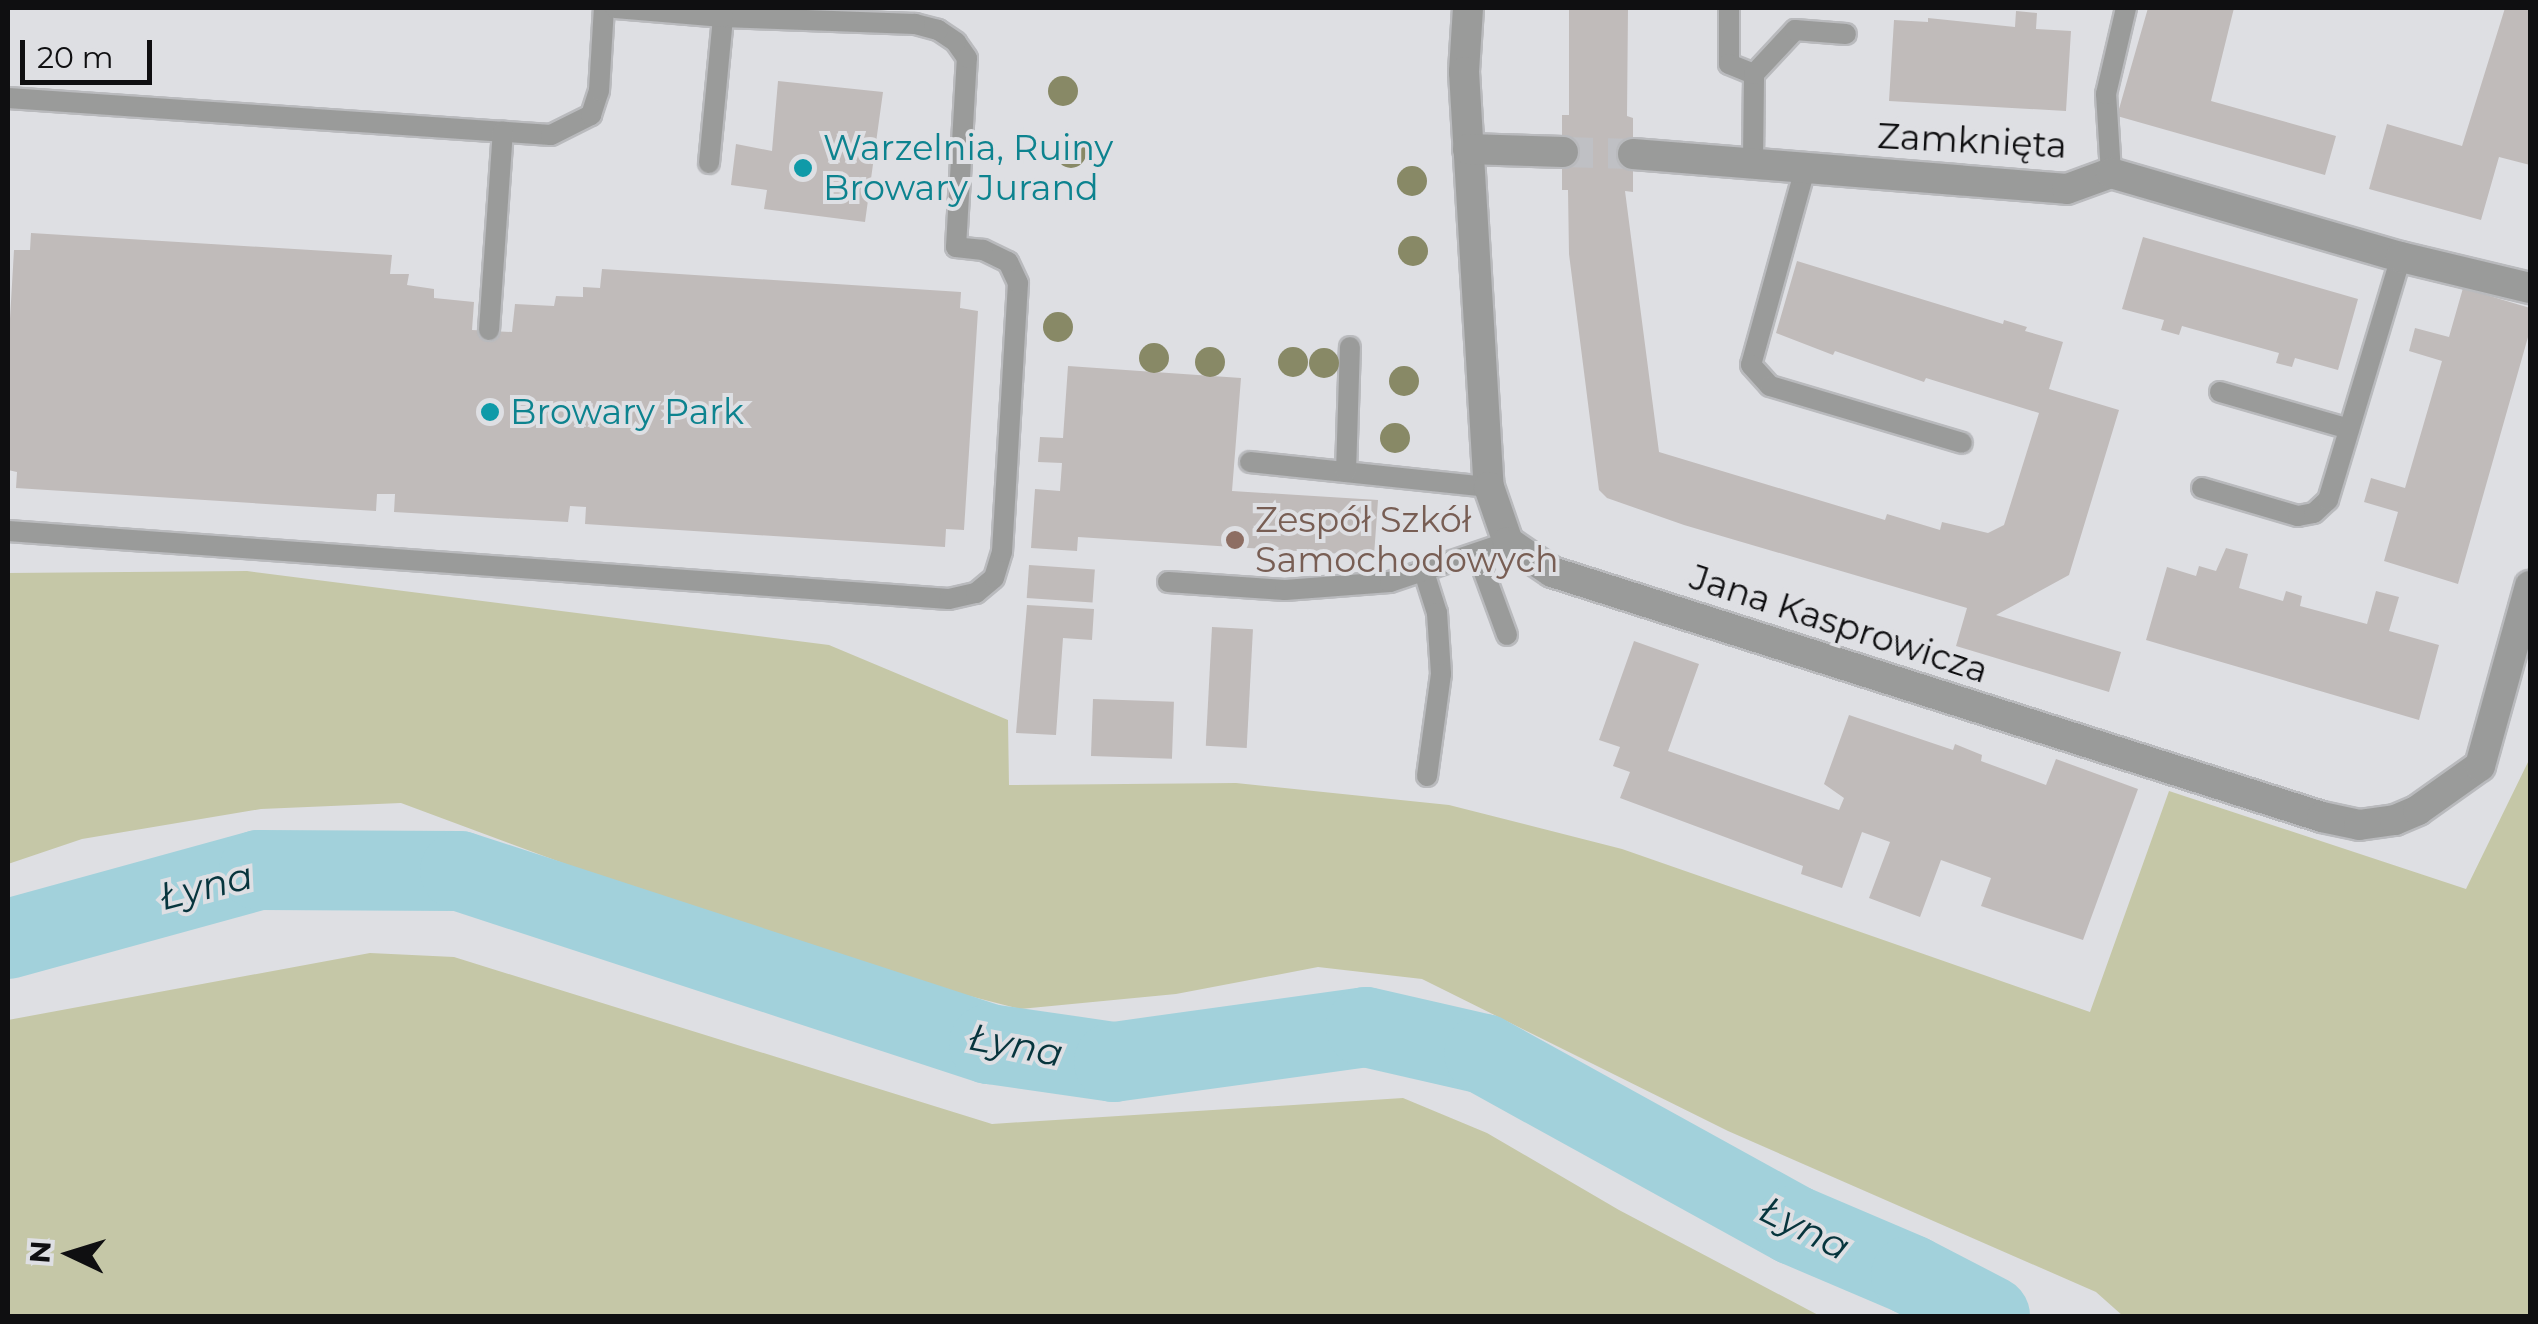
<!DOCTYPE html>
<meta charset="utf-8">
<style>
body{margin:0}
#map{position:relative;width:2538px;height:1324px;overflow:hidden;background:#dedfe3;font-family:Montserrat,sans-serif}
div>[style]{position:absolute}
.green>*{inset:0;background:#c5c7a7}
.river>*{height:80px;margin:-40px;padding:0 40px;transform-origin:40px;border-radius:40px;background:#a2d1db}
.building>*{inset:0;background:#c0bbba;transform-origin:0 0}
.minor-tunnel>*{height:30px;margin-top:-15px;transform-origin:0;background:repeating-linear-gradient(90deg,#bfc0c4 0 30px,transparent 0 45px)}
.roads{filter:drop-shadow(2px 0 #b9babd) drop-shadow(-2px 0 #b9babd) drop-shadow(0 2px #b9babd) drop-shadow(0 -2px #b9babd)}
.service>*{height:20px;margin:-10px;padding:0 10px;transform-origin:10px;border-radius:10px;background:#9a9b9a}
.minor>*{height:30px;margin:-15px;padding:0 15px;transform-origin:15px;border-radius:15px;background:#9a9b9a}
.trees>*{width:30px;height:30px;margin:-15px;border-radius:50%;background:#888966}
.dots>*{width:28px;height:28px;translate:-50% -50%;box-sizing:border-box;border:5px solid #dedfe3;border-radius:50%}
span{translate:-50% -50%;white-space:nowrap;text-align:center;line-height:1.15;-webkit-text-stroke:8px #dedfe3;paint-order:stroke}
.street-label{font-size:35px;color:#0f0f11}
.culture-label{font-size:35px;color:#0d838f}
.left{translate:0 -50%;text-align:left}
.education-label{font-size:35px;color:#785e54}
.water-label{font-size:38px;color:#07353d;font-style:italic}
.frame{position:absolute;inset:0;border:10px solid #0f0f11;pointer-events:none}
.north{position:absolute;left:20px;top:1204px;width:100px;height:100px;-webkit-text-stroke:8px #dedfe3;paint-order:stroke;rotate:274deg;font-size:28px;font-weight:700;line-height:40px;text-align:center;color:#0f0f11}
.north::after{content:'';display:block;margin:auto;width:35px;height:45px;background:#0f0f11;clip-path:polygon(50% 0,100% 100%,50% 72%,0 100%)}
.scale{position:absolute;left:20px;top:40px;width:132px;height:45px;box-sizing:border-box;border:5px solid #0f0f11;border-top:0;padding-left:12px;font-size:30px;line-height:35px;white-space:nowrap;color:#0f0f11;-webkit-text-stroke:8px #dedfe3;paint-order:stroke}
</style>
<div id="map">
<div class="green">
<i style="clip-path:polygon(247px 571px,829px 645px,1008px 720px,1009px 785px,1236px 783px,1449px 805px,1622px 849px,2090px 1012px,2169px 791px,2466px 889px,2530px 758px,2530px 1316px,2123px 1316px,2096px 1292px,1728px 1131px,1422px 979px,1318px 967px,1176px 994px,1020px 1009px,814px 956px,401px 803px,261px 809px,82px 839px,8px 864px,8px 573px)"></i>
<i style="clip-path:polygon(370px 953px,454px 957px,992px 1124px,1403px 1098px,1487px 1133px,1619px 1210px,1820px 1316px,8px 1316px,8px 1020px)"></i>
</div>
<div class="river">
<i style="left:8px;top:939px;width:260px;rotate:-15.4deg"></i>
<i style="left:259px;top:870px;width:201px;rotate:0.3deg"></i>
<i style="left:460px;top:871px;width:557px;rotate:18.11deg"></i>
<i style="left:989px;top:1044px;width:126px;rotate:8.2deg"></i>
<i style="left:1114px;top:1062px;width:254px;rotate:-7.9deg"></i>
<i style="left:1366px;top:1027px;width:121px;rotate:12.9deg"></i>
<i style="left:1484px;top:1054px;width:354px;rotate:28.9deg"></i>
<i style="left:1794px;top:1225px;width:127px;rotate:23.1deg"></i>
<i style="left:1911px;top:1275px;width:89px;rotate:27.4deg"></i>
</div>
<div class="building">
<i style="clip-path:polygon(1569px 8px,1628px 8px,1627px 116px,1633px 118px,1633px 192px,1625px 191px,1659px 452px,1885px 520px,1887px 514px,1940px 530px,1942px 522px,1988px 533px,2004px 525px,2039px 413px,1926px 378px,1924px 382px,1835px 351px,1833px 355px,1776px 333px,1797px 261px,2003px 324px,2004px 320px,2027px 327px,2025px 331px,2063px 342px,2049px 389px,2119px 410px,2069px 575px,1996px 615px,2121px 652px,2109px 692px,1956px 646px,1967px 608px,1684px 525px,1607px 498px,1599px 490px,1569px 254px,1568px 190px,1562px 190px,1562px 115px,1569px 115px)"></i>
<i style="clip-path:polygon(2148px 8px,2234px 8px,2211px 101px,2336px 136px,2325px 175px,2117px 116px)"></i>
<i style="clip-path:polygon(2505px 8px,2530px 8px,2530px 165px,2499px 157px,2481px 220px,2369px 189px,2387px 124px,2462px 146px)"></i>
<i style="clip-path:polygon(2016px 11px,2037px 13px,2036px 29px,2071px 31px,2066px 111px,1889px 101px,1894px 20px,1928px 22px,1928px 18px,2015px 27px)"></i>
<i style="clip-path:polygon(778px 81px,883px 92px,865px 222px,764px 209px,767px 190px,731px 185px,736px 144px,772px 151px)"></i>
<i style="clip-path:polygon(31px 233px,392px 255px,390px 274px,409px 274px,407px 285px,434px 289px,434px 298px,474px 302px,472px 330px,512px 332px,515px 304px,554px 306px,556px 296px,583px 297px,583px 287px,600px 288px,602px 269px,961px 292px,960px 308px,978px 311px,964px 530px,946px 529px,945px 547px,585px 524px,586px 507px,570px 506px,568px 522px,394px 512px,395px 494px,377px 494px,376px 511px,16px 488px,17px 472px,8px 470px,8px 353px,14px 250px,30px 250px)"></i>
<i style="clip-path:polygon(2143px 237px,2358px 299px,2338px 370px,2295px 358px,2292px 367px,2276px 363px,2279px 353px,2182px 326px,2179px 335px,2161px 330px,2164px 320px,2122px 309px)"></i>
<i style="clip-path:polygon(2463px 288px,2530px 308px,2530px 330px,2458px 584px,2384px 561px,2398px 512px,2364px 502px,2371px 478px,2405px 488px,2442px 361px,2409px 351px,2415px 328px,2449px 337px)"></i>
<i style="clip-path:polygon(1068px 366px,1241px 378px,1232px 491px,1378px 500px,1374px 556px,1078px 537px,1077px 551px,1031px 548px,1035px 489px,1060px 491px,1062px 463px,1038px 462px,1040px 437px,1063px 438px)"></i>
<i style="clip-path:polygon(2226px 548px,2248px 554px,2239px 588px,2283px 601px,2286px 591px,2302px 596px,2300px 606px,2367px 624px,2376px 591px,2399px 597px,2389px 631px,2439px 645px,2419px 720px,2146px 640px,2167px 567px,2196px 576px,2199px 566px,2216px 571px)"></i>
<i style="left:1029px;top:565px;width:66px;height:33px;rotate:4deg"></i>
<i style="clip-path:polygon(1027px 605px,1094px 609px,1092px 640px,1063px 638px,1056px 735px,1016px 733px)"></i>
<i style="left:1212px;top:627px;width:41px;height:119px;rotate:3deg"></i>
<i style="clip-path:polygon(1634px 641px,1699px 664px,1668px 751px,1839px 810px,1844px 798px,1824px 784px,1849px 715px,1953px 750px,1955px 744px,1982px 755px,1981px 761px,2046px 785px,2056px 759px,2138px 789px,2083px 940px,1981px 906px,1991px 878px,1941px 860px,1920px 917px,1869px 898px,1890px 842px,1862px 832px,1842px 888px,1801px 874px,1803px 866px,1620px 798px,1630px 772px,1613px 766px,1620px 747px,1599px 740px)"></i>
<i style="left:1093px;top:699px;width:81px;height:57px;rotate:2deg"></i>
</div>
<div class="minor-tunnel">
<i style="left:1563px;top:152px;width:70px;rotate:1.6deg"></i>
</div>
<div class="roads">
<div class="service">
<i style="left:1729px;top:8px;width:56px;rotate:90deg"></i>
<i style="left:1729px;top:64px;width:27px;rotate:22deg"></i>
<i style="left:8px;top:98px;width:544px;rotate:3.9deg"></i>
<i style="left:551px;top:135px;width:45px;rotate:-26.6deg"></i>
<i style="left:591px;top:115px;width:25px;rotate:-72deg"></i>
<i style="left:599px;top:91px;width:83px;rotate:-86.6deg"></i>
<i style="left:1753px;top:160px;width:86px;rotate:-89.3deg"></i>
<i style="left:1754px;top:74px;width:60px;rotate:-47deg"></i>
<i style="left:1795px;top:30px;width:51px;rotate:4.5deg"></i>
<i style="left:709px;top:163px;width:147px;rotate:-84.5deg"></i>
<i style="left:1805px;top:169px;width:203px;rotate:105.4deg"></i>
<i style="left:1751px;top:365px;width:28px;rotate:48deg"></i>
<i style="left:1770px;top:386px;width:200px;rotate:16.5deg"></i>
<i style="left:2111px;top:173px;width:79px;rotate:-93.6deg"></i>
<i style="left:2106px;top:94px;width:88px;rotate:-76.9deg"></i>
<i style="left:489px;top:330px;width:199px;rotate:-86deg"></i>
<i style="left:2220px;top:392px;width:134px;rotate:16deg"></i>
<i style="left:1250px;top:462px;width:240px;rotate:6deg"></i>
<i style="left:1346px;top:472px;width:125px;rotate:-88.2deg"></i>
<i style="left:2202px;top:488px;width:100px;rotate:16.3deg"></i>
<i style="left:2298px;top:516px;width:16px;rotate:-11deg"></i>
<i style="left:2314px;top:513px;width:19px;rotate:-43deg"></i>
<i style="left:2328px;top:500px;width:254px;rotate:-73.3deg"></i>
<i style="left:8px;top:531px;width:943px;rotate:4.13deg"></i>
<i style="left:949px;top:599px;width:28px;rotate:-13deg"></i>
<i style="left:976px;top:593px;width:23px;rotate:-40deg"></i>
<i style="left:994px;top:578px;width:27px;rotate:-73deg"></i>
<i style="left:1002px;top:552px;width:269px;rotate:-86.6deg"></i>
<i style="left:1018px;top:283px;width:23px;rotate:-115deg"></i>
<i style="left:1008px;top:262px;width:28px;rotate:-154deg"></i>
<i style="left:983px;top:250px;width:27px;rotate:-174deg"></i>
<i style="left:956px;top:247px;width:189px;rotate:-86.7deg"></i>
<i style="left:967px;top:58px;width:19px;rotate:-125deg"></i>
<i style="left:956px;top:42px;width:22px;rotate:-146deg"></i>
<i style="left:938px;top:30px;width:24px;rotate:-165deg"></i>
<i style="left:915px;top:24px;width:192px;rotate:-177.9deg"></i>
<i style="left:723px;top:17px;width:108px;rotate:-175.2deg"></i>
<i style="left:1478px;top:556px;width:84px;rotate:69.8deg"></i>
<i style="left:1424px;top:572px;width:43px;rotate:72.4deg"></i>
<i style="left:1437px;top:613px;width:61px;rotate:86.2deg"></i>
<i style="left:1441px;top:674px;width:103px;rotate:97.8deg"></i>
<i style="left:1168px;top:582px;width:117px;rotate:3.9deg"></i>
<i style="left:1285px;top:590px;width:105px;rotate:-4.4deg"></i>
<i style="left:1390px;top:582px;width:125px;rotate:-18.7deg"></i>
</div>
<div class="minor">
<i style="left:1468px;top:8px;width:64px;rotate:93.6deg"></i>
<i style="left:1464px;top:72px;width:416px;rotate:86.6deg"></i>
<i style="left:1489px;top:487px;width:58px;rotate:70.9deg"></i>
<i style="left:1508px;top:542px;width:53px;rotate:34.3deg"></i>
<i style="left:1552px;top:572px;width:808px;rotate:17.65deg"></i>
<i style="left:2322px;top:817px;width:38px;rotate:12deg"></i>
<i style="left:2359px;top:825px;width:36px;rotate:-8deg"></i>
<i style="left:2395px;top:820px;width:25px;rotate:-23deg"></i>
<i style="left:2418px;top:810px;width:76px;rotate:-35.4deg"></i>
<i style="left:2480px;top:766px;width:187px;rotate:-74.5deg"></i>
<i style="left:1468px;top:149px;width:95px;rotate:1.8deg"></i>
<i style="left:1633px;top:154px;width:435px;rotate:4.6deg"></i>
<i style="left:2067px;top:189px;width:47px;rotate:-20deg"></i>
<i style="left:2111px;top:173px;width:302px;rotate:16.2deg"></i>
<i style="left:2401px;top:257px;width:133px;rotate:13.5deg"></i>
</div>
</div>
<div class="trees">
<i style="left:1063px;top:91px"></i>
<i style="left:1071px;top:153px"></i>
<i style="left:1412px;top:181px"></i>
<i style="left:1413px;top:251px"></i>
<i style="left:1058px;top:327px"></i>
<i style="left:1154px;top:358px"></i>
<i style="left:1210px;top:362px"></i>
<i style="left:1293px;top:362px"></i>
<i style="left:1324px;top:363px"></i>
<i style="left:1404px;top:381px"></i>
<i style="left:1395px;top:438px"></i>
</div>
<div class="dots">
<i style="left:803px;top:168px;background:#0f9aa8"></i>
<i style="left:490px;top:412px;background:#0f9aa8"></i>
<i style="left:1235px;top:540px;background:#8d6e63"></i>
</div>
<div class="street-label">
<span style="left:1972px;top:141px;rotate:3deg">Zamknięta</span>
<span style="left:1839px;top:624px;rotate:18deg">Jana Kasprowicza</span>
</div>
<div class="culture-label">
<span class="left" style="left:823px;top:168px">Warzelnia, Ruiny<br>Browary Jurand</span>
<span class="left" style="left:510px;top:412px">Browary Park</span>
</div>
<div class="education-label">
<span class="left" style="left:1255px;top:540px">Zespół Szkół<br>Samochodowych</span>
</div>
<div class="water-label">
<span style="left:206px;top:886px;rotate:-14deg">Łyna</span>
<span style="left:1016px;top:1045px;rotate:11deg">Łyna</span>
<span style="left:1805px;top:1228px;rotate:27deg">Łyna</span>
</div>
<div class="frame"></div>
<div class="north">N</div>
<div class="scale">20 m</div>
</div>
